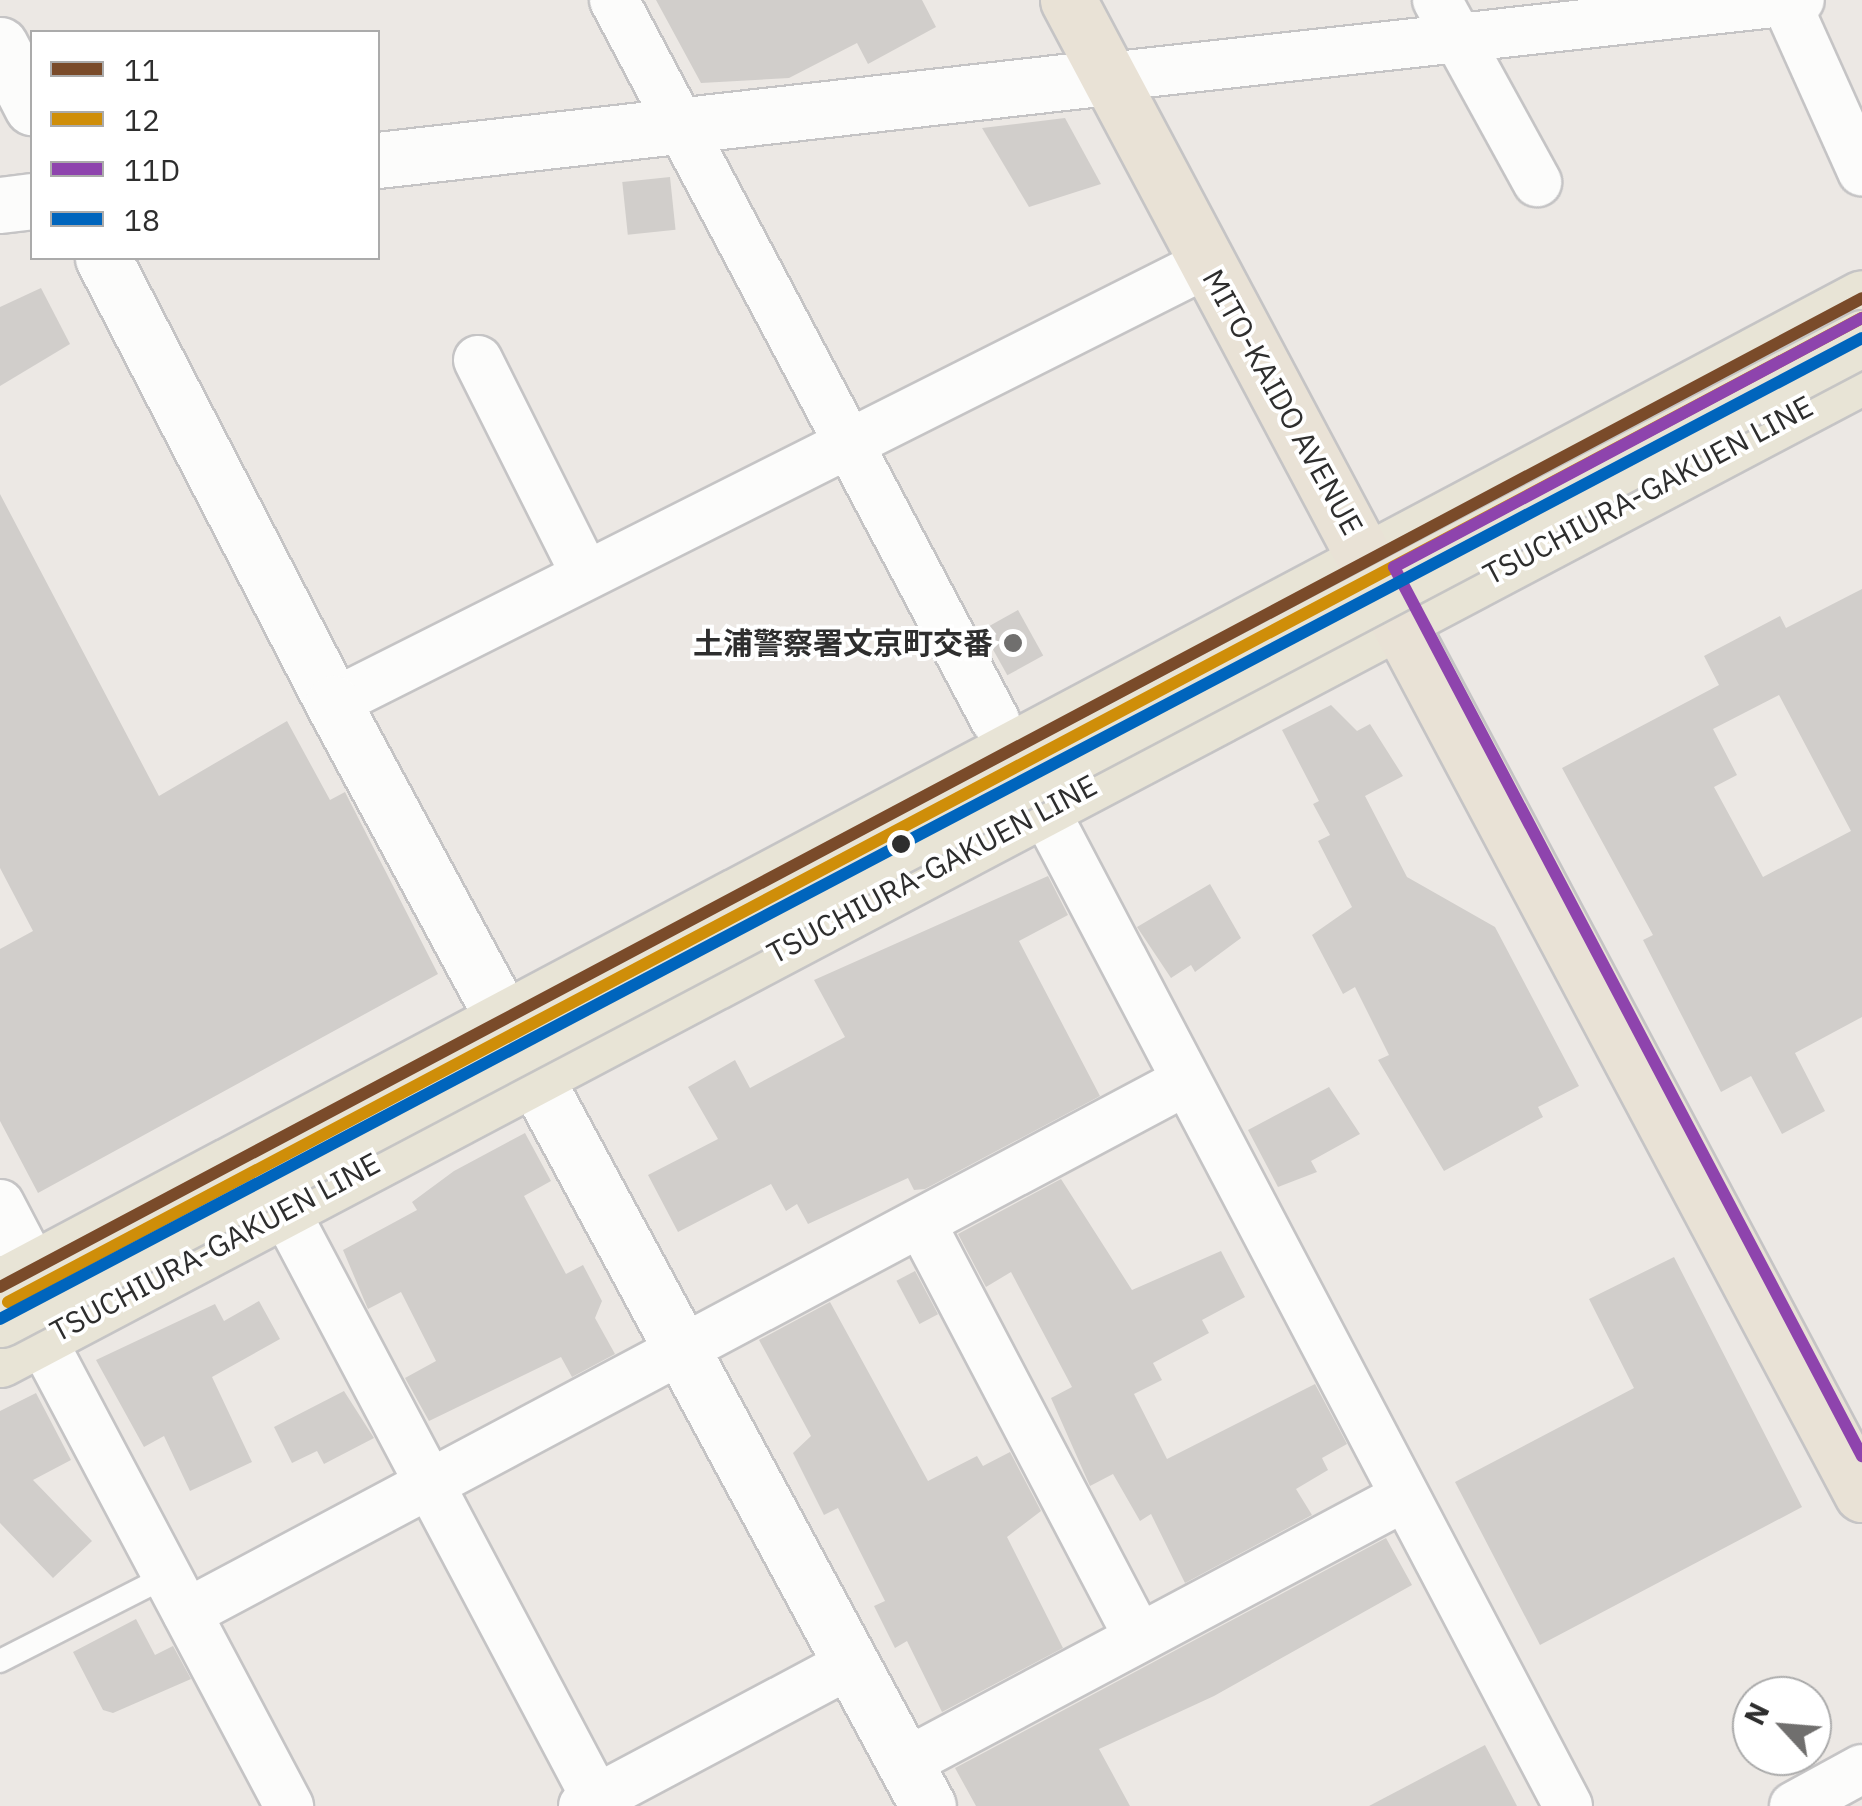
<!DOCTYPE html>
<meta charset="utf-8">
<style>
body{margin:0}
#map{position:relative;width:1862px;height:1806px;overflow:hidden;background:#ece8e4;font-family:"IBM Plex Sans","Noto Sans JP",sans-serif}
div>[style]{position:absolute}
.building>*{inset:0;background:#d1cecb;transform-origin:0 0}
.roads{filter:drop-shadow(2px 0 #c5c4c5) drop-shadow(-2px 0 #c5c4c5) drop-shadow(0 2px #c5c4c5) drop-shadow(0 -2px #c5c4c5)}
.service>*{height:22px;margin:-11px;padding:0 11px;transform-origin:11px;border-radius:11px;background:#fcfcfb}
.minor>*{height:48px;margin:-24px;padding:0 24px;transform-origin:24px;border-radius:24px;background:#fcfcfb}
.tertiary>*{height:55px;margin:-27.5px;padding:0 27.5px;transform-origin:27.5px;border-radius:27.5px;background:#fcfcfb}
.primary>*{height:55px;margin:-27.5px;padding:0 27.5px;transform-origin:27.5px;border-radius:27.5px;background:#e8e4d6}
.trunk>*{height:55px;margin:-27.5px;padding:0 27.5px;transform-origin:27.5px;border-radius:27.5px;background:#e9e2d6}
.bridges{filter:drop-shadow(2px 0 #c6c5c4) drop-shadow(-2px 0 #c6c5c4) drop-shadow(0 2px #c6c5c4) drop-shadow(0 -2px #c6c5c4)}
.primary-bridge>*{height:55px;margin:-27.5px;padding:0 27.5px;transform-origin:27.5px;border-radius:27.5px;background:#e8e4d6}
.bus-1>*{height:12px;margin:-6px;padding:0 6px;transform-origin:6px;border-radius:6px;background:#7a4b2a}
.bus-2>*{height:12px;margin:-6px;padding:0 6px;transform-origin:6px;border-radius:6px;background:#cf8e09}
.bus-3>*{height:12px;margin:-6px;padding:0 6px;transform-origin:6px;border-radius:6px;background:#8e44ad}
.bus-4>*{height:12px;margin:-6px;padding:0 6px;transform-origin:6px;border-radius:6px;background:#0065bd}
.dots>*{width:28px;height:28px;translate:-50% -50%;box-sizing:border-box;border:5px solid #fff;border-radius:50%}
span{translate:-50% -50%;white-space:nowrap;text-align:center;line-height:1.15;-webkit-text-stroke:8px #fff;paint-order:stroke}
.street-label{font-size:30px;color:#2e2e2e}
.poi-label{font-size:30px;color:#2e2e2e;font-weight:700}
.right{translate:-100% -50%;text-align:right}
.legend{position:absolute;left:30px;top:30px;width:350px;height:230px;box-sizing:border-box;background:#fff;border:2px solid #ababab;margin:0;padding:12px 18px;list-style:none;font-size:30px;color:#2e2e2e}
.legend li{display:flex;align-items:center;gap:20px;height:50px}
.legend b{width:50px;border:2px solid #ababab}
.north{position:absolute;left:1732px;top:1676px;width:100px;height:100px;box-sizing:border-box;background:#fff;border:2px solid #ababab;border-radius:50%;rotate:296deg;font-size:28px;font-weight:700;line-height:40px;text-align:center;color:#2e2e2e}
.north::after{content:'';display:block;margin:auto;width:35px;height:45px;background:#706f6e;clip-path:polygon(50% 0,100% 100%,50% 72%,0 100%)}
</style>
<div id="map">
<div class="building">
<i style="clip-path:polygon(656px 0,922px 0,936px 27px,868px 64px,857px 43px,789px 78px,701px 83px)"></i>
<i style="clip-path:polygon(1065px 118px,1101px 184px,1029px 207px,982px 128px)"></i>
<i style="left:670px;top:177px;width:53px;height:48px;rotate:84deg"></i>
<i style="clip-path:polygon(41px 288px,70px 344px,0 386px,0 307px)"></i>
<i style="clip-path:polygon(0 494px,159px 796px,287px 721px,330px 800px,345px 792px,438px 974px,38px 1193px,0 1121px,0 949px,33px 931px,0 868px)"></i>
<i style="clip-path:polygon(evenodd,1862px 589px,1862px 1017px,1795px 1053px,1825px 1111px,1782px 1134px,1751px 1076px,1721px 1092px,1643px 940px,1653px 935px,1562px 768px,1719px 685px,1704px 656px,1780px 616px,1786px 628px,1862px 589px,1779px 695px,1851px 831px,1763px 877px,1714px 787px,1737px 775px,1713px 729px,1779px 695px)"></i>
<i style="left:1018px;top:610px;width:52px;height:41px;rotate:61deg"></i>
<i style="clip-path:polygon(1331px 705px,1357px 731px,1370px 724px,1403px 776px,1365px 796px,1407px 877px,1495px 927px,1579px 1086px,1538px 1107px,1543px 1117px,1444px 1171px,1378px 1060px,1389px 1055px,1355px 987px,1343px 994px,1312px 935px,1352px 907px,1318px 841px,1330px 835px,1313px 804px,1319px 801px,1282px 730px)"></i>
<i style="clip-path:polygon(1048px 876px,1068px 915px,1019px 941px,1100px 1096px,925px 1189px,914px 1190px,908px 1178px,808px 1224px,797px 1204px,786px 1211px,771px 1184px,678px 1232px,648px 1175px,718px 1139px,688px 1087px,735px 1060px,750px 1088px,845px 1037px,814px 980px)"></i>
<i style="clip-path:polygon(1210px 884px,1241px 938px,1195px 972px,1191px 965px,1171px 978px,1137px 927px)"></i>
<i style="clip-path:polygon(1329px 1087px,1360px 1134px,1311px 1161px,1317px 1172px,1278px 1187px,1248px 1130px)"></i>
<i style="clip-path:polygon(525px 1133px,551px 1181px,524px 1196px,566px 1274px,583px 1265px,602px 1301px,595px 1318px,615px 1354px,572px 1377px,561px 1357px,429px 1421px,405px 1378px,436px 1361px,401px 1292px,368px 1309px,343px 1250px,417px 1210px,412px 1202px,454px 1171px)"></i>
<i style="clip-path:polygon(1061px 1179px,1132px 1290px,1221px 1251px,1245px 1297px,1202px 1320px,1209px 1333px,1153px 1363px,1162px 1380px,1134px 1394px,1167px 1459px,1315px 1384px,1347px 1444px,1322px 1458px,1328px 1470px,1296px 1489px,1312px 1515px,1185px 1583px,1151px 1514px,1140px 1521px,1113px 1474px,1090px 1486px,1051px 1398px,1072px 1387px,1011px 1272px,986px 1287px,958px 1234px)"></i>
<i style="clip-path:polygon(1674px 1257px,1802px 1507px,1540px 1645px,1455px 1482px,1634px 1388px,1589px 1299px)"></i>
<i style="left:915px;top:1271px;width:49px;height:21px;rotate:62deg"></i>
<i style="clip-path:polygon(259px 1301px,280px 1339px,212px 1377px,252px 1462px,190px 1491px,164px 1436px,144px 1447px,96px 1360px,215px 1304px,224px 1321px)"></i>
<i style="clip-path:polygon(830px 1302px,928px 1481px,977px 1456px,983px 1466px,1010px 1452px,1041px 1511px,1007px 1537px,1063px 1648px,942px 1712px,907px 1641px,895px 1648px,874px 1606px,885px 1601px,838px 1508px,824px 1515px,793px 1453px,811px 1436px,759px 1340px)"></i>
<i style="clip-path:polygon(344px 1391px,374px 1438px,324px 1464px,317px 1451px,292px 1463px,274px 1427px)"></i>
<i style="clip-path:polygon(36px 1393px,71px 1460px,33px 1480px,92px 1541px,53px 1578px,0 1523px,0 1411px)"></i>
<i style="clip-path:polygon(1386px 1538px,1412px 1585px,1214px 1696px,1099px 1749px,1130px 1806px,976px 1806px,955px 1768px)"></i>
<i style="clip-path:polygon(136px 1619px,155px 1655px,173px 1646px,191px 1679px,113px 1713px,103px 1710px,73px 1652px)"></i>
<i style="clip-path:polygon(1485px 1745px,1517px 1806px,1369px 1806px)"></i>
</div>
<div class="roads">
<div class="service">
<i style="left:0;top:1661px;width:187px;rotate:-27deg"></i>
</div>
<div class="minor">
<i style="left:614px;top:0;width:815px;rotate:62.11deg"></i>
<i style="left:1437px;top:0;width:208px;rotate:61.2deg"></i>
<i style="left:1785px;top:0;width:188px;rotate:65.8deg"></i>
<i style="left:1108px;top:77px;width:696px;rotate:-6.35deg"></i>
<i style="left:478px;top:360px;width:239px;rotate:63.4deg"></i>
<i style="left:333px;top:703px;width:979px;rotate:-26.7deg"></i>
<i style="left:1044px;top:809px;width:1126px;rotate:62.27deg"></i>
<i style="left:0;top:1204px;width:73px;rotate:62.4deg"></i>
<i style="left:34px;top:1269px;width:69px;rotate:84.2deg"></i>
<i style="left:41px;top:1338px;width:530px;rotate:62.08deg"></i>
<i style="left:285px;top:1211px;width:673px;rotate:62.1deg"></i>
<i style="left:921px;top:1223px;width:467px;rotate:62.3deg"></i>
<i style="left:187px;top:1613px;width:1127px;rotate:-28.04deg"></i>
<i style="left:905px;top:1763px;width:565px;rotate:-28.06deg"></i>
<i style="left:583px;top:1806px;width:305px;rotate:-28deg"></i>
<i style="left:1794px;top:1806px;width:77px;rotate:-28.6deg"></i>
</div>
<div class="tertiary">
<i style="left:0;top:45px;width:70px;rotate:62.7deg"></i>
<i style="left:378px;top:160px;width:735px;rotate:-6.49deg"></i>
<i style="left:0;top:205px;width:32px;rotate:-7deg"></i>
<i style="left:103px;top:258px;width:501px;rotate:62.67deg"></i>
<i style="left:333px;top:703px;width:1253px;rotate:61.66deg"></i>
</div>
<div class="primary">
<i style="left:0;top:1287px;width:2108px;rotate:-27.97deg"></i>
<i style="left:0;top:1359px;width:2106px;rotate:-27.83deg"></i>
</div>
<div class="trunk">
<i style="left:1068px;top:0;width:1692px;rotate:62.01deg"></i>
</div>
</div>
<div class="bridges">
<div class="primary-bridge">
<i style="left:0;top:1319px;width:2105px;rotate:-27.78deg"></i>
</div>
</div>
<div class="bus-1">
<i style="left:0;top:1287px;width:2108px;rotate:-27.97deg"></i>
</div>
<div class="bus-2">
<i style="left:8px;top:1302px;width:2099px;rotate:-27.96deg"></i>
</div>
<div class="bus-3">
<i style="left:1862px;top:318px;width:530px;rotate:151.98deg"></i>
<i style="left:1394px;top:567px;width:1005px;rotate:62.24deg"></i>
</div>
<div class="bus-4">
<i style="left:0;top:1319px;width:2105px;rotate:-27.78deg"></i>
</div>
<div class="dots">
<i style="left:1013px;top:643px;background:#706f6e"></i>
<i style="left:901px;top:844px;background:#2e2e2e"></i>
</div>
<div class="street-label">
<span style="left:1283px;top:402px;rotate:61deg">MITO-KAIDO AVENUE</span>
<span style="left:1648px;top:490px;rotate:-28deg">TSUCHIURA-GAKUEN LINE</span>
<span style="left:932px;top:869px;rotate:-28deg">TSUCHIURA-GAKUEN LINE</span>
<span style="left:215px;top:1247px;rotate:-28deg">TSUCHIURA-GAKUEN LINE</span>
</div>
<div class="poi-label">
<span class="right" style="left:993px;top:643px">土浦警察署文京町交番</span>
</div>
<ul class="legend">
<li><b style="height:12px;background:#7a4b2a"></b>11</li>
<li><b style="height:12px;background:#cf8e09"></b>12</li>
<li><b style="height:12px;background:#8e44ad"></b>11D</li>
<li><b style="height:12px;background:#0065bd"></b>18</li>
</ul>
<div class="north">N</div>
</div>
